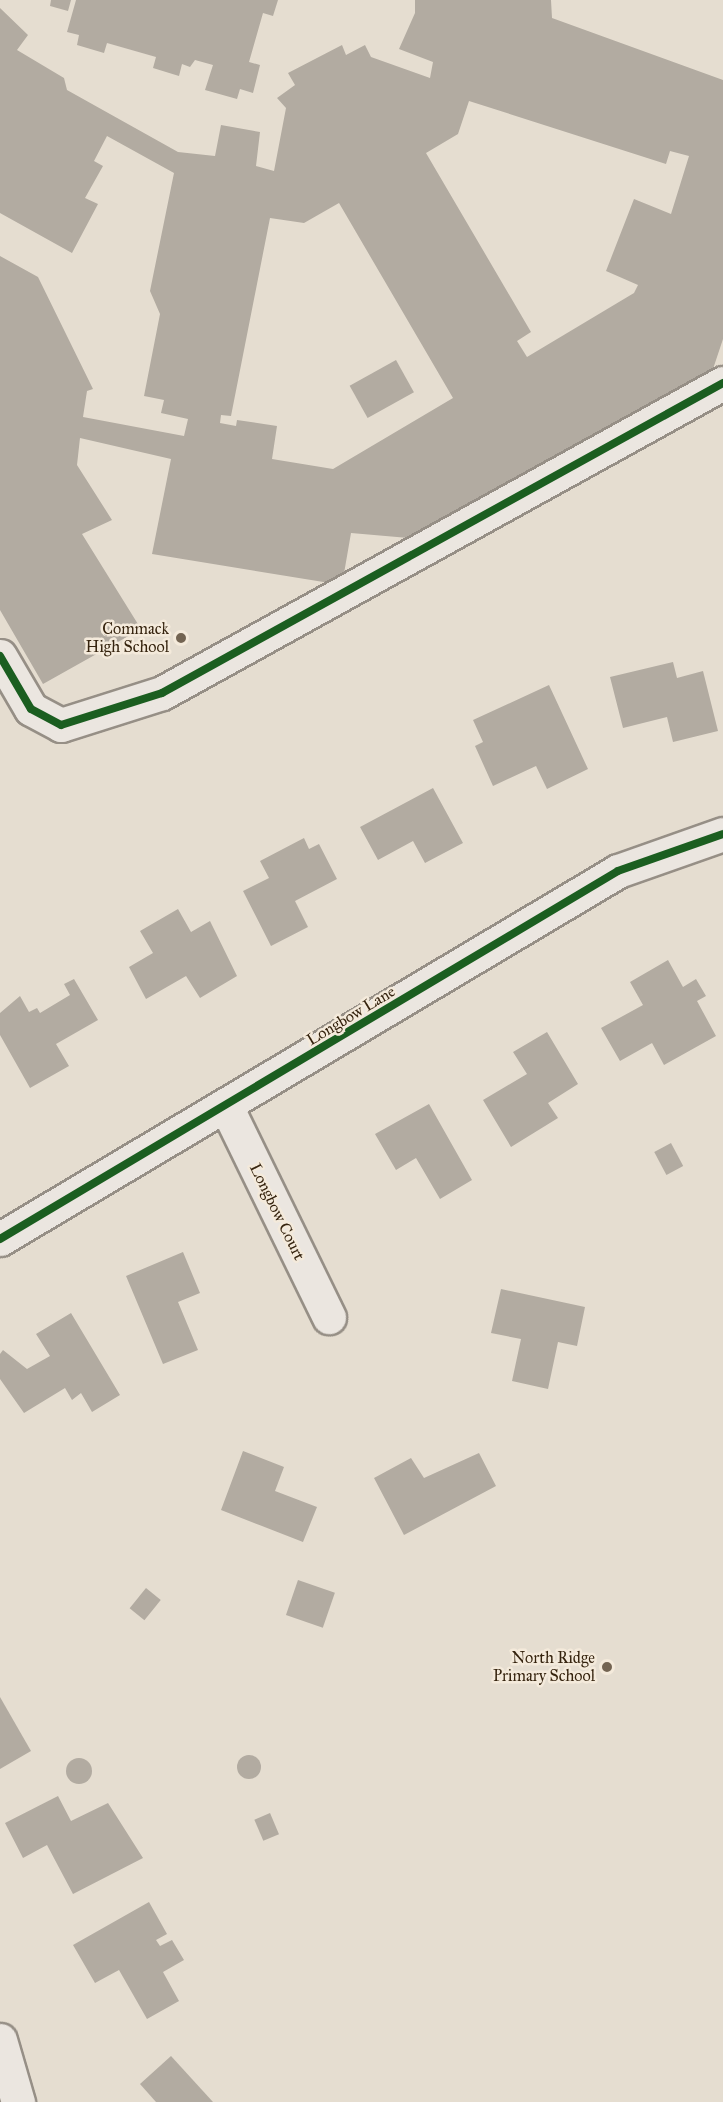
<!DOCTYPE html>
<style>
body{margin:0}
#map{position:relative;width:723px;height:2102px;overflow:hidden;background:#e5ddd0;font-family:"IM FELL Great Primer",serif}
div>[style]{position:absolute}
.building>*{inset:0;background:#b2aba1;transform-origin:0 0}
.round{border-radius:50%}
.roads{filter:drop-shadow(2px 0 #968f86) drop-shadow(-2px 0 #968f86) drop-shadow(0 2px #968f86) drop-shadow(0 -2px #968f86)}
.minor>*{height:33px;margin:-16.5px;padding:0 16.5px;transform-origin:16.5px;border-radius:16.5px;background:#ebe6e0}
.cycleway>*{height:8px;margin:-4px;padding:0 4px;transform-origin:4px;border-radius:4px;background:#1b5e20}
.dots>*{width:16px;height:16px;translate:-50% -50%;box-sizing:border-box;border:3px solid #f4eadb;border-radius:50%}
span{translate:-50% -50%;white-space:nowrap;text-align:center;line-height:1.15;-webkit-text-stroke:5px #f4eadb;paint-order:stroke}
.poi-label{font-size:16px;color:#35230e}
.right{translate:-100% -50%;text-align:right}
.street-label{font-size:16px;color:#35230e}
</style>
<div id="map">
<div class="building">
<i style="clip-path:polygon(51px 0,71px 0,68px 11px,50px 6px)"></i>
<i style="clip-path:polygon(76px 0,278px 0,273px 16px,263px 13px,249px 62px,260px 65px,253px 93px,240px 89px,237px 99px,205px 90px,213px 65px,195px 60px,190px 67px,182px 64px,179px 76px,153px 68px,156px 57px,107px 43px,104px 53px,77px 45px,79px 35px,67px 32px)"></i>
<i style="clip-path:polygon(evenodd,415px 0,551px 0,552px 18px,723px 80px,723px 339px,713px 369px,420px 539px,351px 533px,342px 585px,152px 554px,171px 459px,80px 438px,77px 465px,112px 520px,82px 534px,141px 629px,43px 684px,0 610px,0 256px,38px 277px,93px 389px,87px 391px,83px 417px,184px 436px,188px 419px,161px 413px,164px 400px,144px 396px,160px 314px,150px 291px,174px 173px,107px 136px,94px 161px,103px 166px,85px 198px,98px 204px,72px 253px,0 213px,0 8px,28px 35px,17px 50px,64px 78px,67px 90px,178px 152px,215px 156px,221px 125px,260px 132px,256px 166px,274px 171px,286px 108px,277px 98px,295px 85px,288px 73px,342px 45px,346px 55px,365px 45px,371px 57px,430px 78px,433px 62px,399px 49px,415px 13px,415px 0,469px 101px,666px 164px,670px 151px,689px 156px,671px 214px,634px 199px,606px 271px,638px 285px,634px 293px,527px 357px,517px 341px,531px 332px,426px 153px,458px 134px,469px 101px,415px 0,339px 203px,453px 398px,333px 469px,272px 459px,277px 426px,237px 420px,236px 426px,220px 423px,221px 415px,231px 416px,270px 218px,304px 223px,339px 203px)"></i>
<i style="left:396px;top:360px;width:37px;height:53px;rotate:61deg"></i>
<i style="clip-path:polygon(673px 662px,677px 678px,703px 671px,718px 731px,673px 742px,667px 717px,623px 728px,610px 677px)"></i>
<i style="clip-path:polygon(549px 685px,588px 769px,547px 789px,536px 766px,493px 786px,475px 746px,483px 742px,473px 720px)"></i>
<i style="clip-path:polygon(433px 788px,463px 843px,425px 863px,413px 841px,378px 860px,360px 827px)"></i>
<i style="clip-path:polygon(304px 838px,309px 849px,319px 844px,337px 879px,295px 901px,308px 927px,271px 946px,243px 891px,269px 878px,260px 861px)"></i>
<i style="clip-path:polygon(178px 909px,191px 932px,210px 921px,237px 976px,200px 998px,186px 976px,146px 999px,129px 967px,153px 953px,140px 931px)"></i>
<i style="clip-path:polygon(668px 960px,683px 987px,696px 979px,706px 996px,697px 1001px,716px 1036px,664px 1065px,652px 1043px,620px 1061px,601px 1028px,643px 1005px,630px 982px)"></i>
<i style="clip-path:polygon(74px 979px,98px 1020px,56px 1044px,69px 1066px,30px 1088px,0 1035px,0 1013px,20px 996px,29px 1012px,37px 1008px,40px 1013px,70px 995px,64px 984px)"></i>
<i style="clip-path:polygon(547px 1032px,578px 1084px,548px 1103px,558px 1118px,511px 1147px,483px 1100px,527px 1074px,513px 1052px)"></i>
<i style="clip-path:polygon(429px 1104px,472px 1180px,440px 1199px,416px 1158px,396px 1170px,375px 1134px)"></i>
<i style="left:671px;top:1143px;width:26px;height:19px;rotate:62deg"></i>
<i style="clip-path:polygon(183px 1252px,200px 1293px,178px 1302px,198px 1350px,163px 1364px,126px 1276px)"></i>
<i style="clip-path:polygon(501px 1289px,585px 1307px,577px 1346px,558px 1342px,548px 1389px,512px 1381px,521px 1339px,491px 1333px)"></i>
<i style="clip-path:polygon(71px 1313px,120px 1395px,92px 1412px,81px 1393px,72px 1400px,65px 1388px,24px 1413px,0 1379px,0 1354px,3px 1350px,27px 1369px,50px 1356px,36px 1334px)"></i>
<i style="clip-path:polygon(243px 1451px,284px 1467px,275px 1491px,317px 1507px,303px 1542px,221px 1510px)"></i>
<i style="clip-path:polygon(479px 1453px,496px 1486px,404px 1535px,374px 1478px,411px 1458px,424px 1478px)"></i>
<i style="left:298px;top:1580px;width:39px;height:37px;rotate:19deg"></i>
<i style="left:146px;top:1588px;width:19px;height:26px;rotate:39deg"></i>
<i style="clip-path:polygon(0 1697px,31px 1751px,0 1769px)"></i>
<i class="round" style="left:237px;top:1755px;width:24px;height:24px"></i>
<i class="round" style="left:66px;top:1758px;width:26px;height:26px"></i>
<i style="clip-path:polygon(58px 1796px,71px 1821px,108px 1803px,143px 1858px,73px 1894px,47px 1845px,23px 1858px,5px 1823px)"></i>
<i style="left:270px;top:1813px;width:23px;height:17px;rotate:67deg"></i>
<i style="clip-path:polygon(149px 1902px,167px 1934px,156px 1940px,160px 1946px,172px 1940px,184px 1960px,163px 1972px,179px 2001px,147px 2019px,119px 1970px,95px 1983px,73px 1945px)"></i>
<i style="clip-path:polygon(171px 2056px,213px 2102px,156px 2102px,140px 2084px)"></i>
</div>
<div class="roads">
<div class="minor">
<i style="left:0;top:656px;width:61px;rotate:59.7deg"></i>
<i style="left:31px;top:709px;width:34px;rotate:28deg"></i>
<i style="left:61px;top:725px;width:106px;rotate:-17.6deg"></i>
<i style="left:162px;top:693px;width:641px;rotate:-28.92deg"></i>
<i style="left:226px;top:1106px;width:235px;rotate:64deg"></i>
<i style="left:0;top:1239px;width:719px;rotate:-30.77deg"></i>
<i style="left:618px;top:871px;width:111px;rotate:-19.4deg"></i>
<i style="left:0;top:2040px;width:65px;rotate:73.8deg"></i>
</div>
</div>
<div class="cycleway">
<i style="left:0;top:656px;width:61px;rotate:59.7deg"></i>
<i style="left:31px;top:709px;width:34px;rotate:28deg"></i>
<i style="left:61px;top:725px;width:106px;rotate:-17.6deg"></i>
<i style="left:162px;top:693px;width:641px;rotate:-28.92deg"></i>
<i style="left:0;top:1239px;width:719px;rotate:-30.77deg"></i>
<i style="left:618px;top:871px;width:111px;rotate:-19.4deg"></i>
</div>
<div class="dots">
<i style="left:181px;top:638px;background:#736452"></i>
<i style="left:607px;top:1667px;background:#736452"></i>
</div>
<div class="poi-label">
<span class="right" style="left:169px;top:638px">Commack<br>High School</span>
<span class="right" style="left:595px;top:1667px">North Ridge<br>Primary School</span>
</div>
<div class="street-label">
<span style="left:351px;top:1016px;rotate:-31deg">Longbow Lane</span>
<span style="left:277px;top:1212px;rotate:64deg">Longbow Court</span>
</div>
</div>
